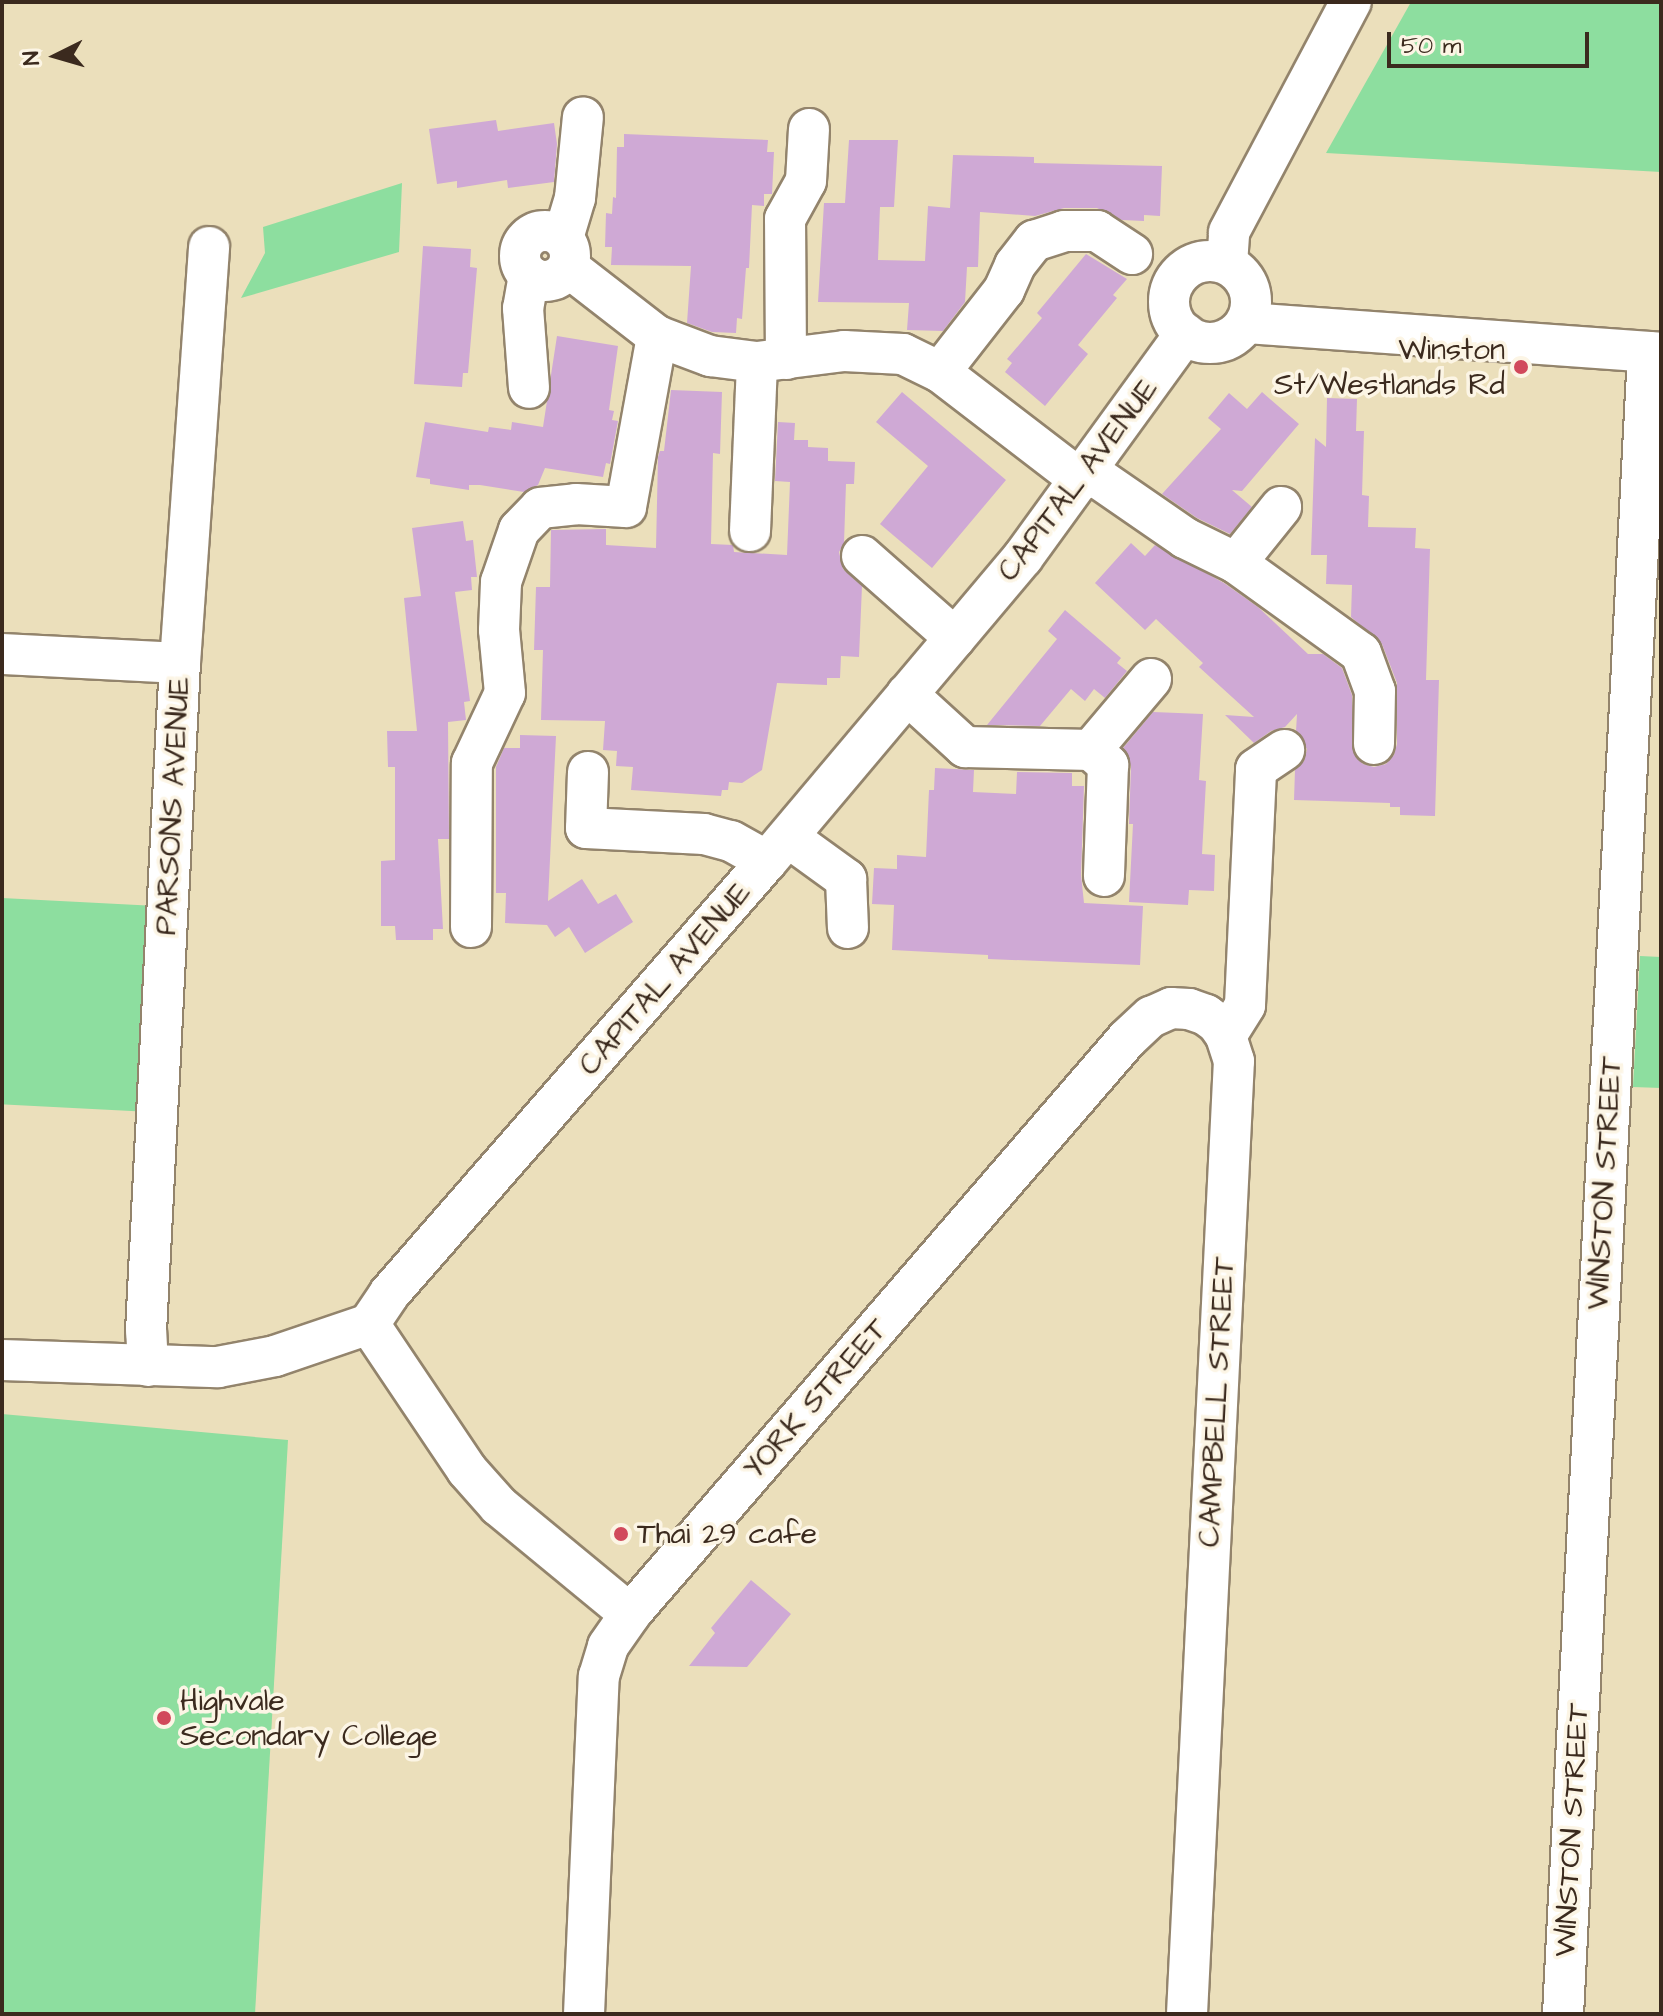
<!DOCTYPE html>
<style>
body{margin:0}
#map{position:relative;width:1663px;height:2016px;overflow:hidden;background:#ebdfbb;font-family:"Architects Daughter",sans-serif}
div>[style]{position:absolute}
.green>*{inset:0;background:#8dde9f;transform-origin:0 0}
.building>*{inset:0;background:#cfa9d5}
.roads{filter:drop-shadow(2px 0 #93846c) drop-shadow(-2px 0 #93846c) drop-shadow(0 2px #93846c) drop-shadow(0 -2px #93846c)}
.minor>*{height:40px;margin:-20px;padding:0 20px;transform-origin:20px;border-radius:20px;background:#fff}
.minor>.ring{margin:-20px;padding:0;box-sizing:content-box;background:none;border:40px solid #fff;border-radius:50%}
.dots>*{width:22px;height:22px;translate:-50% -50%;box-sizing:border-box;border:4px solid #fcf5e5;border-radius:50%}
span{translate:-50% -50%;white-space:nowrap;text-align:center;line-height:1.15;-webkit-text-stroke:7px #fcf5e5;paint-order:stroke}
.poi-label{font-size:30px;color:#3b2a1e}
.right{translate:-100% -50%;text-align:right}
.left{translate:0 -50%;text-align:left}
.street-label{font-size:30px;color:#3b2a1e}
.frame{position:absolute;inset:0;border:4px solid #3b2a1e;pointer-events:none}
.north{position:absolute;left:16px;top:16px;width:80px;height:80px;-webkit-text-stroke:6px #fcf5e5;paint-order:stroke;rotate:265deg;font-size:22px;font-weight:700;line-height:32px;text-align:center;color:#3b2a1e}
.north::after{content:'';display:block;margin:auto;width:28px;height:36px;background:#3b2a1e;clip-path:polygon(50% 0,100% 100%,50% 72%,0 100%)}
.scale{position:absolute;left:1387px;top:32px;width:202px;height:36px;box-sizing:border-box;border:4px solid #3b2a1e;border-top:0;padding-left:10px;font-size:24px;line-height:28px;white-space:nowrap;color:#3b2a1e;-webkit-text-stroke:6px #fcf5e5;paint-order:stroke}
</style>
<div id="map">
<div class="green">
<i style="clip-path:polygon(1411px 2px,1661px 2px,1661px 172px,1326px 153px)"></i>
<i style="clip-path:polygon(402px 183px,399px 252px,241px 298px,265px 253px,263px 227px)"></i>
<i style="left:2px;top:898px;width:150px;height:206px;rotate:3deg"></i>
<i style="clip-path:polygon(1640px 956px,1661px 957px,1661px 1088px,1633px 1087px)"></i>
<i style="clip-path:polygon(2px 1414px,288px 1440px,255px 2014px,2px 2014px)"></i>
</div>
<div class="building">
<i style="clip-path:polygon(496px 120px,498px 131px,554px 123px,557px 144px,554px 182px,508px 188px,507px 180px,457px 188px,457px 181px,437px 184px,429px 129px)"></i>
<i style="clip-path:polygon(624px 134px,768px 140px,767px 152px,774px 152px,772px 194px,764px 194px,764px 206px,752px 205px,749px 268px,746px 268px,742px 319px,737px 318px,736px 333px,712px 332px,687px 323px,691px 266px,611px 265px,612px 247px,605px 247px,606px 213px,612px 214px,613px 197px,616px 198px,617px 147px,624px 147px)"></i>
<i style="clip-path:polygon(849px 140px,898px 140px,894px 207px,880px 207px,878px 260px,925px 261px,928px 206px,950px 208px,953px 155px,1034px 157px,1034px 163px,1162px 166px,1160px 216px,1144px 215px,1144px 221px,1122px 220px,1097px 208px,1064px 208px,1035px 216px,980px 212px,978px 267px,967px 267px,965px 302px,943px 331px,907px 330px,909px 303px,818px 302px,824px 203px,845px 203px)"></i>
<i style="clip-path:polygon(423px 246px,471px 249px,470px 267px,477px 268px,468px 373px,463px 373px,462px 387px,414px 384px)"></i>
<i style="clip-path:polygon(1086px 254px,1127px 279px,1113px 295px,1117px 298px,1078px 345px,1088px 354px,1045px 406px,1005px 372px,1012px 363px,1007px 359px,1042px 318px,1037px 313px)"></i>
<i style="clip-path:polygon(557px 336px,618px 346px,609px 410px,614px 411px,612px 420px,618px 421px,610px 464px,606px 463px,603px 477px,545px 468px,538px 485px,524px 492px,480px 485px,469px 485px,469px 490px,430px 484px,430px 479px,416px 477px,425px 422px,488px 432px,489px 427px,511px 430px,512px 422px,543px 427px)"></i>
<i style="clip-path:polygon(671px 390px,722px 392px,720px 454px,713px 453px,711px 544px,733px 545px,734px 552px,787px 555px,790px 482px,775px 481px,778px 422px,795px 423px,794px 440px,808px 440px,808px 447px,828px 448px,828px 461px,855px 462px,854px 484px,846px 484px,844px 543px,839px 552px,843px 569px,862px 586px,859px 657px,841px 656px,840px 678px,827px 678px,827px 685px,777px 683px,762px 770px,742px 783px,729px 782px,728px 790px,722px 790px,721px 796px,631px 790px,633px 767px,616px 766px,617px 751px,603px 750px,605px 721px,541px 720px,543px 650px,534px 650px,536px 587px,550px 587px,551px 530px,606px 529px,606px 545px,656px 548px,658px 457px,660px 451px,664px 451px)"></i>
<i style="clip-path:polygon(902px 392px,1006px 480px,932px 568px,880px 524px,928px 466px,876px 422px)"></i>
<i style="clip-path:polygon(1262px 392px,1299px 424px,1242px 491px,1232px 490px,1252px 507px,1230px 534px,1197px 518px,1162px 494px,1221px 429px,1208px 418px,1229px 393px,1247px 409px)"></i>
<i style="clip-path:polygon(1327px 398px,1357px 399px,1356px 431px,1364px 431px,1362px 495px,1369px 496px,1368px 527px,1416px 528px,1415px 548px,1430px 549px,1426px 680px,1439px 680px,1435px 816px,1400px 815px,1400px 807px,1390px 807px,1390px 803px,1294px 800px,1295px 770px,1304px 761px,1307px 749px,1296px 731px,1297px 714px,1285px 727px,1271px 731px,1254px 743px,1225px 715px,1254px 717px,1199px 667px,1203px 663px,1156px 619px,1145px 630px,1095px 583px,1131px 543px,1145px 556px,1155px 545px,1224px 583px,1258px 607px,1308px 654px,1323px 654px,1342px 668px,1352px 695px,1354px 754px,1363px 764px,1374px 767px,1386px 764px,1394px 755px,1397px 744px,1397px 683px,1382px 644px,1351px 617px,1352px 585px,1326px 584px,1327px 555px,1311px 555px,1315px 438px,1326px 447px)"></i>
<i style="clip-path:polygon(463px 521px,466px 541px,473px 540px,477px 577px,471px 577px,472px 590px,455px 592px,470px 701px,464px 702px,466px 720px,448px 722px,449px 839px,438px 839px,443px 929px,433px 929px,433px 940px,396px 940px,395px 926px,381px 926px,381px 861px,395px 860px,395px 767px,388px 767px,387px 731px,417px 731px,404px 598px,421px 596px,412px 528px)"></i>
<i style="clip-path:polygon(1065px 610px,1121px 658px,1117px 663px,1127px 671px,1105px 698px,1094px 689px,1085px 701px,1071px 689px,1040px 726px,987px 725px,1057px 639px,1048px 631px)"></i>
<i style="clip-path:polygon(1153px 712px,1203px 714px,1199px 780px,1206px 781px,1202px 854px,1215px 855px,1214px 891px,1189px 890px,1188px 905px,1129px 902px,1133px 824px,1129px 824px,1131px 766px,1123px 748px)"></i>
<i style="clip-path:polygon(520px 735px,556px 736px,548px 901px,582px 879px,598px 904px,616px 894px,633px 922px,585px 953px,569px 927px,555px 937px,547px 925px,505px 923px,506px 893px,496px 893px,496px 767px,504px 748px,520px 748px)"></i>
<i style="clip-path:polygon(935px 768px,974px 770px,973px 792px,1016px 794px,1017px 772px,1072px 773px,1072px 786px,1084px 786px,1081px 875px,1084px 903px,1143px 906px,1140px 965px,988px 959px,988px 955px,892px 950px,894px 905px,872px 904px,874px 868px,897px 869px,897px 855px,926px 857px,929px 790px,934px 790px)"></i>
<i style="clip-path:polygon(751px 1580px,791px 1614px,747px 1667px,689px 1666px,715px 1633px,711px 1628px)"></i>
</div>
<div class="roads">
<div class="minor">
<i class="ring" style="left:520px;top:231px;width:10px;height:10px"></i>
<i style="left:563px;top:238px;width:42px;rotate:-73.3deg"></i>
<i style="left:575px;top:198px;width:81px;rotate:-84.4deg"></i>
<i class="ring" style="left:1169px;top:261px;width:42px;height:42px"></i>
<i style="left:1227px;top:264px;width:32px;rotate:-86deg"></i>
<i style="left:1229px;top:232px;width:260px;rotate:-62.1deg"></i>
<i style="left:568px;top:267px;width:113px;rotate:37.8deg"></i>
<i style="left:657px;top:336px;width:57px;rotate:20.7deg"></i>
<i style="left:710px;top:356px;width:47px;rotate:7.3deg"></i>
<i style="left:757px;top:362px;width:88px;rotate:-7.2deg"></i>
<i style="left:844px;top:351px;width:59px;rotate:2.9deg"></i>
<i style="left:903px;top:354px;width:41px;rotate:25.9deg"></i>
<i style="left:940px;top:372px;width:178px;rotate:37.5deg"></i>
<i style="left:529px;top:275px;width:34px;rotate:100deg"></i>
<i style="left:523px;top:308px;width:80px;rotate:85.7deg"></i>
<i style="left:1246px;top:323px;width:416px;rotate:4.1deg"></i>
<i style="left:786px;top:359px;width:140px;rotate:-90.4deg"></i>
<i style="left:785px;top:219px;width:43px;rotate:-61.1deg"></i>
<i style="left:806px;top:181px;width:52px;rotate:-86.7deg"></i>
<i style="left:940px;top:372px;width:104px;rotate:-52deg"></i>
<i style="left:1004px;top:290px;width:27px;rotate:-66deg"></i>
<i style="left:1015px;top:265px;width:31px;rotate:-52deg"></i>
<i style="left:1034px;top:241px;width:32px;rotate:-18deg"></i>
<i style="left:1064px;top:231px;width:33px"></i>
<i style="left:1097px;top:231px;width:42px;rotate:33.3deg"></i>
<i style="left:1088px;top:471px;width:118px;rotate:34.6deg"></i>
<i style="left:1185px;top:538px;width:57px;rotate:26.1deg"></i>
<i style="left:1236px;top:563px;width:154px;rotate:35.8deg"></i>
<i style="left:1361px;top:653px;width:40px;rotate:69.8deg"></i>
<i style="left:1375px;top:691px;width:53px;rotate:91.1deg"></i>
<i style="left:750px;top:531px;width:169px;rotate:-87.6deg"></i>
<i style="left:862px;top:556px;width:124px;rotate:41.4deg"></i>
<i style="left:1236px;top:563px;width:72px;rotate:-51.2deg"></i>
<i style="left:2px;top:654px;width:178px;rotate:2.9deg"></i>
<i style="left:907px;top:694px;width:79px;rotate:42.4deg"></i>
<i style="left:965px;top:747px;width:126px;rotate:1.4deg"></i>
<i style="left:1091px;top:750px;width:23px;rotate:41deg"></i>
<i style="left:1108px;top:765px;width:111px;rotate:92.1deg"></i>
<i style="left:1091px;top:750px;width:93px;rotate:-49.8deg"></i>
<i style="left:588px;top:772px;width:56px;rotate:92deg"></i>
<i style="left:586px;top:828px;width:118px;rotate:2.9deg"></i>
<i style="left:704px;top:834px;width:28px;rotate:15deg"></i>
<i style="left:731px;top:841px;width:41px;rotate:29.1deg"></i>
<i style="left:788px;top:837px;width:72px;rotate:35.9deg"></i>
<i style="left:846px;top:879px;width:49px;rotate:87.7deg"></i>
<i style="left:471px;top:927px;width:164px;rotate:-89.7deg"></i>
<i style="left:472px;top:763px;width:77px;rotate:-64.8deg"></i>
<i style="left:505px;top:693px;width:63px;rotate:-95.4deg"></i>
<i style="left:499px;top:630px;width:48px;rotate:-87.6deg"></i>
<i style="left:501px;top:582px;width:55px;rotate:-70.9deg"></i>
<i style="left:519px;top:530px;width:30px;rotate:-46deg"></i>
<i style="left:540px;top:508px;width:36px;rotate:-6deg"></i>
<i style="left:576px;top:504px;width:50px;rotate:3.4deg"></i>
<i style="left:626px;top:507px;width:174px;rotate:-79.7deg"></i>
<i style="left:369px;top:1324px;width:176px;rotate:56.1deg"></i>
<i style="left:467px;top:1470px;width:48px;rotate:48.4deg"></i>
<i style="left:499px;top:1506px;width:170px;rotate:39.5deg"></i>
<i style="left:2px;top:1360px;width:216px;rotate:1.9deg"></i>
<i style="left:218px;top:1367px;width:58px;rotate:-10.9deg"></i>
<i style="left:275px;top:1356px;width:99px;rotate:-18.8deg"></i>
<i style="left:369px;top:1324px;width:36px;rotate:-56deg"></i>
<i style="left:389px;top:1294px;width:575px;rotate:-48.88deg"></i>
<i style="left:767px;top:861px;width:397px;rotate:-49.9deg"></i>
<i style="left:1023px;top:557px;width:276px;rotate:-54deg"></i>
<i style="left:148px;top:1366px;width:35px;rotate:-93deg"></i>
<i style="left:146px;top:1331px;width:669px;rotate:-87.09deg"></i>
<i style="left:180px;top:663px;width:417px;rotate:-86deg"></i>
<i style="left:584px;top:2014px;width:338px;rotate:-87.5deg"></i>
<i style="left:599px;top:1676px;width:31px;rotate:-73deg"></i>
<i style="left:608px;top:1646px;width:39px;rotate:-55deg"></i>
<i style="left:630px;top:1614px;width:760px;rotate:-49.16deg"></i>
<i style="left:1127px;top:1039px;width:33px;rotate:-43deg"></i>
<i style="left:1151px;top:1017px;width:22px;rotate:-24deg"></i>
<i style="left:1171px;top:1008px;width:18px;rotate:3deg"></i>
<i style="left:1189px;top:1009px;width:18px;rotate:19deg"></i>
<i style="left:1206px;top:1015px;width:14px;rotate:36deg"></i>
<i style="left:1217px;top:1023px;width:16px;rotate:55deg"></i>
<i style="left:1187px;top:2014px;width:954px;rotate:-87.18deg"></i>
<i style="left:1234px;top:1061px;width:26px;rotate:-108deg"></i>
<i style="left:1226px;top:1036px;width:36px;rotate:-58deg"></i>
<i style="left:1245px;top:1005px;width:236px;rotate:-87.3deg"></i>
<i style="left:1256px;top:769px;width:34px;rotate:-34deg"></i>
<i style="left:1563px;top:2014px;width:1664px;rotate:-87.07deg"></i>
</div>
</div>
<div class="dots">
<i style="left:1521px;top:367px;background:#d1495b"></i>
<i style="left:621px;top:1534px;background:#d1495b"></i>
<i style="left:164px;top:1718px;background:#d1495b"></i>
</div>
<div class="poi-label">
<span class="right" style="left:1505px;top:367px">Winston<br>St/Westlands Rd</span>
<span class="left" style="left:637px;top:1534px">Thai 29 cafe</span>
<span class="left" style="left:180px;top:1718px">Highvale<br>Secondary College</span>
</div>
<div class="street-label">
<span style="left:1078px;top:480px;rotate:-53deg">CAPITAL AVENUE</span>
<span style="left:173px;top:806px;rotate:-87deg">PARSONS AVENUE</span>
<span style="left:665px;top:979px;rotate:-49deg">CAPITAL AVENUE</span>
<span style="left:1605px;top:1183px;rotate:-87deg">WINSTON STREET</span>
<span style="left:816px;top:1399px;rotate:-49deg">YORK STREET</span>
<span style="left:1217px;top:1402px;rotate:-87deg">CAMPBELL STREET</span>
<span style="left:1572px;top:1830px;rotate:-87deg">WINSTON STREET</span>
</div>
<div class="frame"></div>
<div class="north">N</div>
<div class="scale">50 m</div>
</div>
